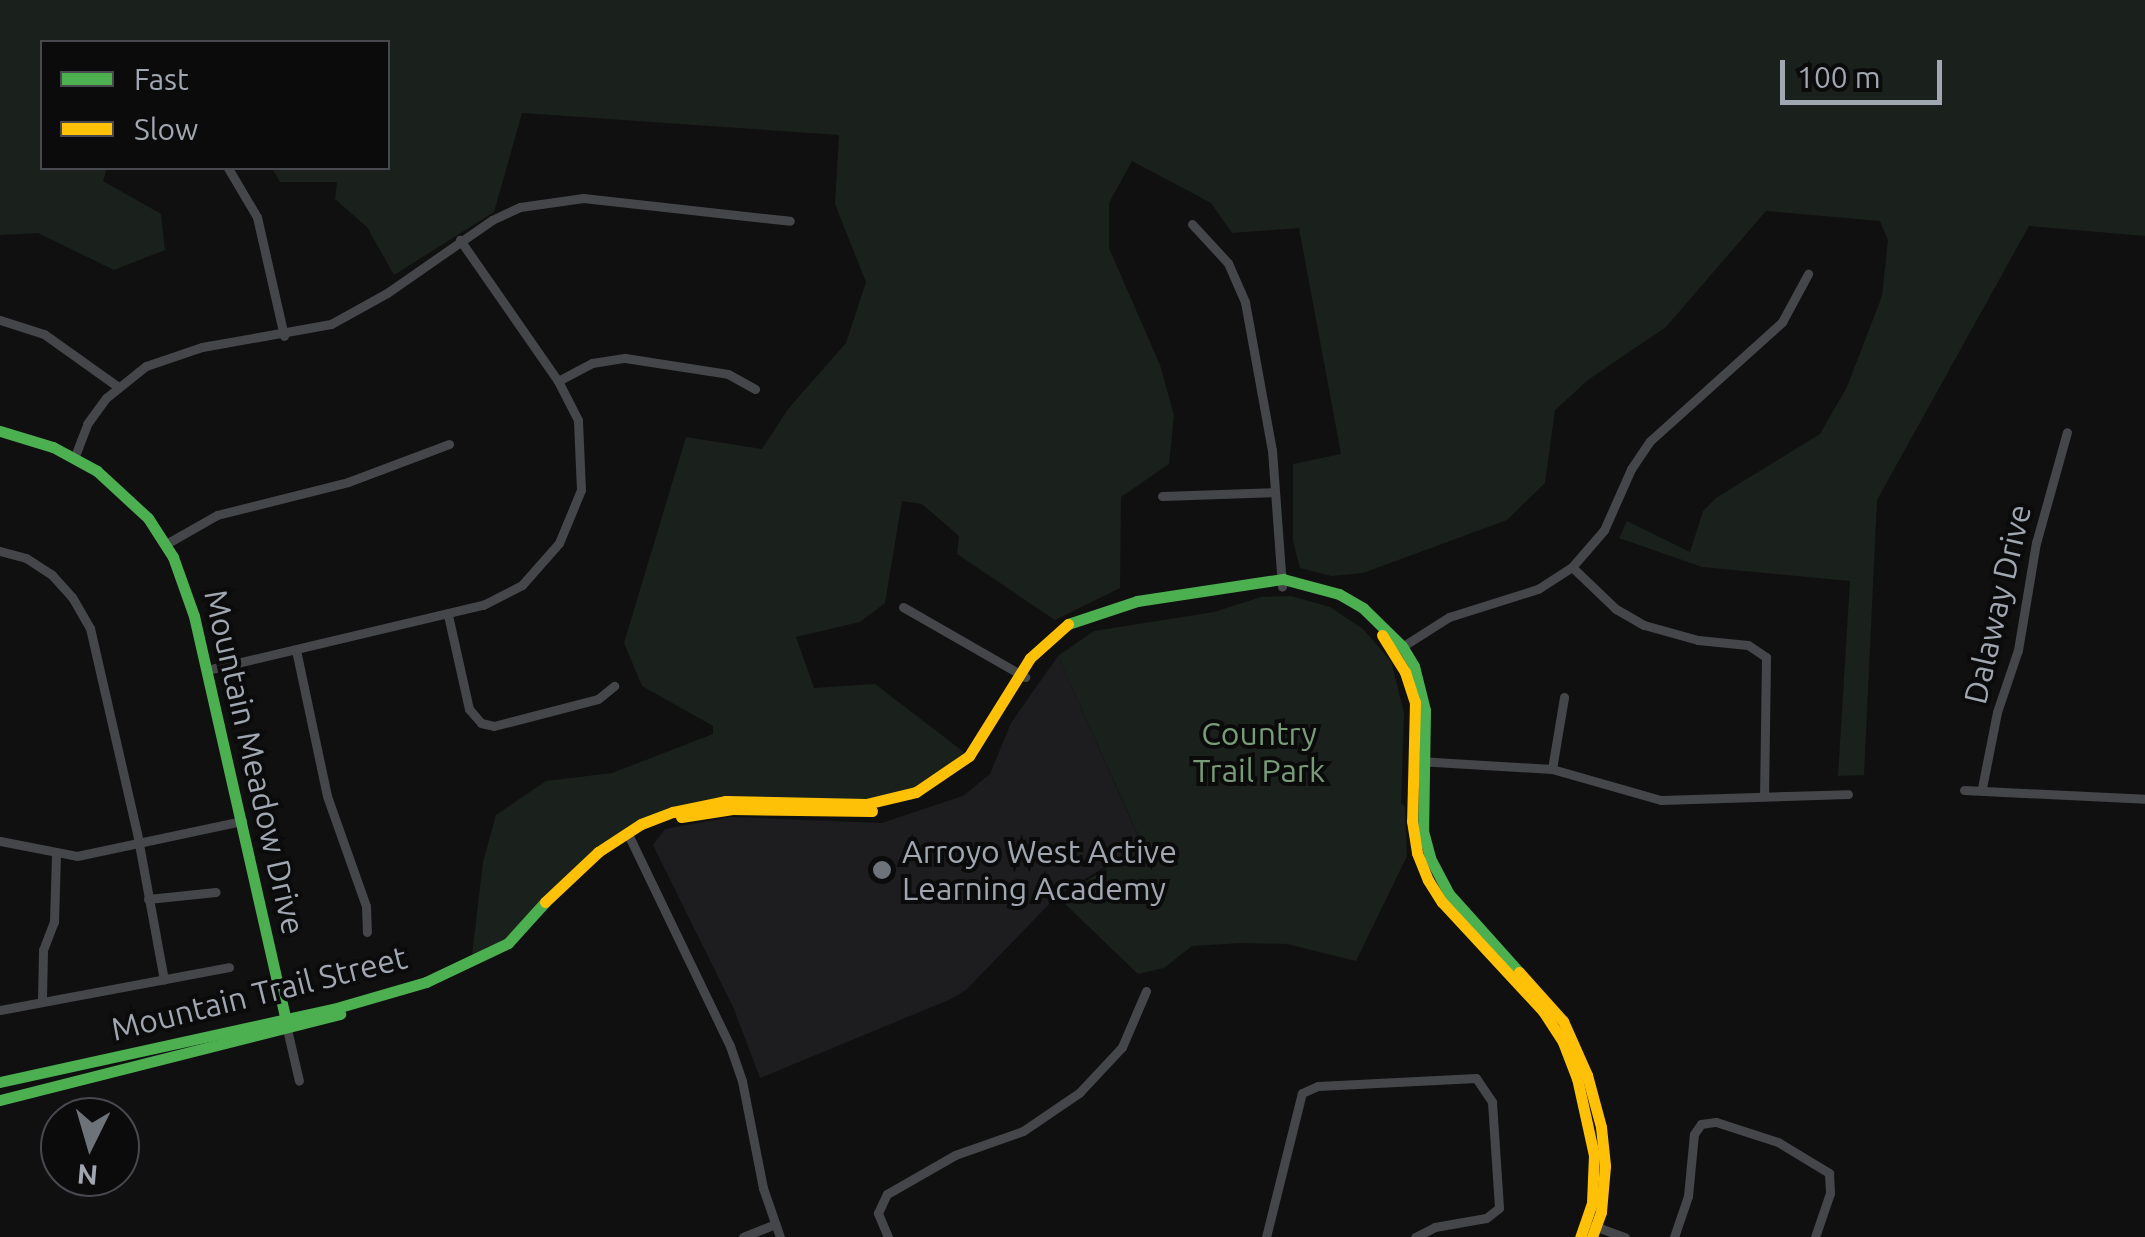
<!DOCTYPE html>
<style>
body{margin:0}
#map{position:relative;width:2145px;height:1237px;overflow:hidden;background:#101011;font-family:Ubuntu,sans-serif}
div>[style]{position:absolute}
.built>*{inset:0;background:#1d1d1f}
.green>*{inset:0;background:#1a201b}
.street>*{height:9px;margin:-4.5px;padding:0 4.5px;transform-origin:4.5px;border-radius:4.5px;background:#454649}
.fast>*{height:11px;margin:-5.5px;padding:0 5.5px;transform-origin:5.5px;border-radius:5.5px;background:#4caf50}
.slow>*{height:11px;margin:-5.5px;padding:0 5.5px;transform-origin:5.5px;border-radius:5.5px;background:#ffc107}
.dots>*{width:28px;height:28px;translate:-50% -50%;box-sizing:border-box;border:5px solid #0b0b0c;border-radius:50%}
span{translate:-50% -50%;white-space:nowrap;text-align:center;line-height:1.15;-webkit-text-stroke:8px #0b0b0c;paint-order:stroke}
.street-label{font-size:32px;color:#a1a7b1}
.park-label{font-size:32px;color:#799c78}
.poi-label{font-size:32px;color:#a1a7b1}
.left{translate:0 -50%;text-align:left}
.legend{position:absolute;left:40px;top:40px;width:350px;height:130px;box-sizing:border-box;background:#0b0b0c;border:2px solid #47494e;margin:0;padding:12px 18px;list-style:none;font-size:30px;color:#a1a7b1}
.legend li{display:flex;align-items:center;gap:20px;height:50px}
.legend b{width:50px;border:2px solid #47494e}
.north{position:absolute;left:40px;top:1097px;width:100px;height:100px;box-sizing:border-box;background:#0b0b0c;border:2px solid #47494e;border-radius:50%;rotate:185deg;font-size:28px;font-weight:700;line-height:40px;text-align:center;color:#a1a7b1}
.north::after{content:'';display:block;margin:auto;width:35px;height:45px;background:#6e7279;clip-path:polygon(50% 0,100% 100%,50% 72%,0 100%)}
.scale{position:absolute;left:1780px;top:60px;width:162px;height:45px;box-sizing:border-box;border:5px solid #a1a7b1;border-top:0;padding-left:12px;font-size:30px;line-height:35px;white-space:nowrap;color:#a1a7b1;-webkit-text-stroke:8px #0b0b0c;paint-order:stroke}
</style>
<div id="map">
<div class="built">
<i style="clip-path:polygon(1058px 656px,1142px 845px,1058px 895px,966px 990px,951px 999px,760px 1078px,734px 1009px,653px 845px,665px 829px,731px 817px,882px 823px,963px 796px,990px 774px,1011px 723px)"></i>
</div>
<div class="green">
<i style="clip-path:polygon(0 0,2145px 0,2145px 236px,2029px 226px,1877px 500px,1864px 775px,1838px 776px,1850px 581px,1702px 567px,1619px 538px,1627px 521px,1690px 552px,1703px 511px,1716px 498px,1820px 434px,1847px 387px,1882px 296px,1888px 240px,1880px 221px,1766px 211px,1666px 327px,1588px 380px,1555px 410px,1545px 483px,1507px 520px,1363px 573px,1332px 576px,1300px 568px,1293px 541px,1293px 464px,1341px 454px,1299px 228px,1232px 233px,1211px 203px,1132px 161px,1109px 203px,1109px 248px,1160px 365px,1174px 415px,1169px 464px,1121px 497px,1120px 588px,1055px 620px,957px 554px,959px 536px,922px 504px,902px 501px,885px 603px,860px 622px,796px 637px,814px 688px,875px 684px,969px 756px,895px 800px,673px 812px,598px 852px,523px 931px,471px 964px,483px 862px,496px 815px,546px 781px,612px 773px,713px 734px,713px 726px,642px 686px,624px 643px,686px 437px,762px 449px,788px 409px,846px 343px,866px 282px,835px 204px,839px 135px,522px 113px,494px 212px,394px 275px,367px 227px,335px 199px,337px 182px,280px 182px,272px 168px,388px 168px,388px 42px,42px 42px,42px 168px,107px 168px,103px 181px,161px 214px,165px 250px,114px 270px,38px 233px,0 235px)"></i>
<i style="clip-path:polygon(1291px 596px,1330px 607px,1363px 629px,1391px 661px,1404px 713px,1401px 803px,1405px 807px,1407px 856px,1356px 961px,1287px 944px,1242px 943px,1192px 946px,1164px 968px,1138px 974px,1060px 899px,1142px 844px,1058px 656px,1094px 631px,1214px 612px,1261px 597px)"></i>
</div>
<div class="street">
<i style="left:228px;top:168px;width:57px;rotate:59.4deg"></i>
<i style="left:257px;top:217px;width:122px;rotate:77.2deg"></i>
<i style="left:1192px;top:224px;width:53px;rotate:47.3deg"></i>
<i style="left:1228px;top:263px;width:43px;rotate:66.4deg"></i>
<i style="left:1245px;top:302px;width:150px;rotate:79.7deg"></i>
<i style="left:1272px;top:450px;width:137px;rotate:85.8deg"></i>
<i style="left:0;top:320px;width:46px;rotate:17.7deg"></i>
<i style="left:44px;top:334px;width:90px;rotate:35.5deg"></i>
<i style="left:558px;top:381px;width:38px;rotate:-28deg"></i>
<i style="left:592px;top:363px;width:33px;rotate:-9deg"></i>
<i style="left:625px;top:358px;width:104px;rotate:8.8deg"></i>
<i style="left:728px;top:374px;width:31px;rotate:29deg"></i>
<i style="left:75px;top:456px;width:34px;rotate:-69deg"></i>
<i style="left:87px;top:424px;width:32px;rotate:-54deg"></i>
<i style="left:106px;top:398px;width:51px;rotate:-38.7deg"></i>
<i style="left:146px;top:366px;width:59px;rotate:-18.7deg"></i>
<i style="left:202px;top:347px;width:131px;rotate:-10.1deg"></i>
<i style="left:331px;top:324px;width:64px;rotate:-29deg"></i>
<i style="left:387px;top:293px;width:128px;rotate:-34.8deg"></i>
<i style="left:492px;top:220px;width:31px;rotate:-25deg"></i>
<i style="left:520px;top:207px;width:64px;rotate:-8.1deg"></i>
<i style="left:583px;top:198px;width:208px;rotate:6.3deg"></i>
<i style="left:1162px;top:496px;width:113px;rotate:-2deg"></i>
<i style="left:166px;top:544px;width:59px;rotate:-29.6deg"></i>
<i style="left:217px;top:515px;width:135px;rotate:-14.1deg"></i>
<i style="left:348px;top:482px;width:108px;rotate:-20.6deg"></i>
<i style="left:0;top:551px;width:27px;rotate:15deg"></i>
<i style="left:26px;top:558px;width:31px;rotate:33deg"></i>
<i style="left:52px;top:575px;width:30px;rotate:48deg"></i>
<i style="left:72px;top:597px;width:36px;rotate:60deg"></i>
<i style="left:90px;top:628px;width:210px;rotate:77.1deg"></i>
<i style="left:137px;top:833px;width:149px;rotate:79.6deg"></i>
<i style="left:1572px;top:567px;width:61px;rotate:43.7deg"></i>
<i style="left:1616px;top:609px;width:32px;rotate:30deg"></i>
<i style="left:1644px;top:625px;width:56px;rotate:15.5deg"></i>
<i style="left:1698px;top:640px;width:50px;rotate:5.7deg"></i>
<i style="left:1748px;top:645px;width:22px;rotate:34deg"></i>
<i style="left:1766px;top:657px;width:137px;rotate:90.8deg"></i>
<i style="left:903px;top:607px;width:141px;rotate:29.8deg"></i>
<i style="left:448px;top:615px;width:96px;rotate:77.4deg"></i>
<i style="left:469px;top:709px;width:18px;rotate:49deg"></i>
<i style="left:481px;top:723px;width:13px;rotate:13deg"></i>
<i style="left:494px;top:726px;width:107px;rotate:-14.6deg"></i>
<i style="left:598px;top:699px;width:21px;rotate:-39deg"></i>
<i style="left:296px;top:650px;width:149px;rotate:78deg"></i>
<i style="left:327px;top:796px;width:117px;rotate:70.5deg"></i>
<i style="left:366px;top:906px;width:26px;rotate:88deg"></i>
<i style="left:1397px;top:650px;width:62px;rotate:-32.4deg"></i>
<i style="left:1449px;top:617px;width:93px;rotate:-17.5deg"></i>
<i style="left:1538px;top:589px;width:40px;rotate:-32.9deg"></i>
<i style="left:1572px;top:567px;width:49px;rotate:-49.1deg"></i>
<i style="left:1604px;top:530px;width:67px;rotate:-66.1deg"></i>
<i style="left:1631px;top:469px;width:34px;rotate:-56deg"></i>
<i style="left:1650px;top:441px;width:178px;rotate:-42deg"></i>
<i style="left:1782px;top:322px;width:55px;rotate:-61.6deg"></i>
<i style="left:207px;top:670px;width:284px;rotate:-13.3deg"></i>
<i style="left:483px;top:605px;width:44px;rotate:-27.1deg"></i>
<i style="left:522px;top:585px;width:56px;rotate:-48.6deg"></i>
<i style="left:559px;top:543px;width:57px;rotate:-67.5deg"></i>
<i style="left:581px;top:490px;width:70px;rotate:-92.5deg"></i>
<i style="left:578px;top:420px;width:44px;rotate:-117.1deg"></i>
<i style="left:558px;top:381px;width:172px;rotate:-124.8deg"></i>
<i style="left:1418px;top:761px;width:134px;rotate:3.4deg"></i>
<i style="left:1552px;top:769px;width:113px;rotate:15.9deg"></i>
<i style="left:1661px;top:800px;width:187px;rotate:-1.8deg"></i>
<i style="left:1552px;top:769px;width:73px;rotate:-80.5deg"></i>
<i style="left:1982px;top:788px;width:77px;rotate:-78.8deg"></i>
<i style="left:1997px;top:712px;width:65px;rotate:-71.3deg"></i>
<i style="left:2018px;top:650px;width:109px;rotate:-80.5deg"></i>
<i style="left:2036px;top:543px;width:115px;rotate:-74.4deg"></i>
<i style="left:1964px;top:790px;width:181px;rotate:2.8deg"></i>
<i style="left:627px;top:832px;width:237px;rotate:64.3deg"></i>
<i style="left:730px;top:1046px;width:37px;rotate:71deg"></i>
<i style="left:742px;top:1081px;width:109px;rotate:78.9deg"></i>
<i style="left:763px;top:1188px;width:52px;rotate:70.9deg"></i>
<i style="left:0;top:841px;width:78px;rotate:11deg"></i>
<i style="left:77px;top:856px;width:169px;rotate:-12deg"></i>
<i style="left:148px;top:899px;width:68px;rotate:-5.9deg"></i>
<i style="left:42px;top:999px;width:49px;rotate:-88.8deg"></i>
<i style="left:43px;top:950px;width:30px;rotate:-69deg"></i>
<i style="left:54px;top:922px;width:68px;rotate:-88.3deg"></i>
<i style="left:0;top:1010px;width:233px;rotate:-10.6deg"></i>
<i style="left:287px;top:1029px;width:53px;rotate:77deg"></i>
<i style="left:1594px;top:1226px;width:33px;rotate:20deg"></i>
<i style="left:743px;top:1237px;width:35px;rotate:-22deg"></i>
<i style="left:888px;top:1237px;width:26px;rotate:-113deg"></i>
<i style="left:878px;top:1213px;width:21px;rotate:-65deg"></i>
<i style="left:887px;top:1194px;width:78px;rotate:-29.8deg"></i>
<i style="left:955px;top:1155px;width:72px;rotate:-19.4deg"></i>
<i style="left:1023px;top:1131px;width:68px;rotate:-34.2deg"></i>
<i style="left:1079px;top:1093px;width:63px;rotate:-46.9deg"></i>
<i style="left:1122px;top:1047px;width:61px;rotate:-66.8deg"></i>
<i style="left:1266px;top:1237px;width:148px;rotate:-76deg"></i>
<i style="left:1302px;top:1093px;width:17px;rotate:-24deg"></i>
<i style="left:1318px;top:1086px;width:158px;rotate:-2.9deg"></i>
<i style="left:1476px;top:1078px;width:29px;rotate:56deg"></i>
<i style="left:1492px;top:1102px;width:106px;rotate:86.2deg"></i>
<i style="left:1499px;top:1208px;width:16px;rotate:142deg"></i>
<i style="left:1486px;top:1218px;width:52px;rotate:170deg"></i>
<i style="left:1435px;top:1227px;width:22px;rotate:153deg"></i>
<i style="left:1674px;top:1237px;width:43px;rotate:-71.1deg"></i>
<i style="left:1688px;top:1196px;width:62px;rotate:-84.5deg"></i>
<i style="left:1694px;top:1134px;width:12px;rotate:-55deg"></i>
<i style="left:1701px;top:1124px;width:15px;rotate:-8deg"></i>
<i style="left:1716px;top:1122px;width:65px;rotate:17.9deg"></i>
<i style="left:1778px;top:1142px;width:60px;rotate:31.3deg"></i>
<i style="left:1829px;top:1173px;width:20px;rotate:87deg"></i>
<i style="left:1830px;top:1193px;width:46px;rotate:108.8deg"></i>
</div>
<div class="fast">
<i style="left:0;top:431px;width:55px;rotate:16.8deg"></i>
<i style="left:53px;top:447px;width:50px;rotate:28.6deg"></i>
<i style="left:97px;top:471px;width:69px;rotate:42.7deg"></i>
<i style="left:148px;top:518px;width:46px;rotate:57.3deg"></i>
<i style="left:173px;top:557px;width:63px;rotate:70.4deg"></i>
<i style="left:194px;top:616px;width:418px;rotate:77.2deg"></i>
<i style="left:1068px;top:624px;width:73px;rotate:-18.4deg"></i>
<i style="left:1137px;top:601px;width:148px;rotate:-8.6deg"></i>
<i style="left:1283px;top:579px;width:58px;rotate:15deg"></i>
<i style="left:1339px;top:594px;width:28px;rotate:30deg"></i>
<i style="left:1363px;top:608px;width:54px;rotate:44.3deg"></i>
<i style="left:1402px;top:646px;width:23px;rotate:59deg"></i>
<i style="left:1414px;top:666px;width:45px;rotate:76deg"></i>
<i style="left:1425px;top:710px;width:121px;rotate:90.9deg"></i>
<i style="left:1423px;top:831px;width:28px;rotate:75deg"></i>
<i style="left:1430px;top:858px;width:41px;rotate:62.2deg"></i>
<i style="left:1449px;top:894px;width:105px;rotate:48.1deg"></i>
<i style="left:0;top:1082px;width:341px;rotate:-12.4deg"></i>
<i style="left:333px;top:1009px;width:97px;rotate:-16.2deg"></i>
<i style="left:426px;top:982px;width:91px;rotate:-25.4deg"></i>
<i style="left:508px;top:943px;width:55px;rotate:-47.9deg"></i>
<i style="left:0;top:1100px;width:351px;rotate:-14.2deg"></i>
</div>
<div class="slow">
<i style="left:1382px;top:635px;width:44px;rotate:58.1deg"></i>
<i style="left:1405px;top:672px;width:32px;rotate:72deg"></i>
<i style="left:1415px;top:702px;width:119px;rotate:91.4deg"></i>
<i style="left:1412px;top:821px;width:32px;rotate:81deg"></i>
<i style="left:1417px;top:853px;width:29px;rotate:68deg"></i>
<i style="left:1428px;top:880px;width:26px;rotate:58deg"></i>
<i style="left:1442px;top:902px;width:149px;rotate:47.2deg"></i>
<i style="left:1543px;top:1011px;width:37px;rotate:57deg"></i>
<i style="left:1563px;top:1042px;width:39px;rotate:69deg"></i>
<i style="left:1577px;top:1078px;width:79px;rotate:77.6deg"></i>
<i style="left:1594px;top:1155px;width:48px;rotate:92.4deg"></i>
<i style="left:1592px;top:1203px;width:36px;rotate:109deg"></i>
<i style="left:681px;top:817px;width:52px;rotate:-8.9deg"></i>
<i style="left:732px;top:809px;width:140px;rotate:0.8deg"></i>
<i style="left:545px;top:902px;width:73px;rotate:-43.3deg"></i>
<i style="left:598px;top:852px;width:51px;rotate:-33.1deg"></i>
<i style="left:641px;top:824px;width:34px;rotate:-21deg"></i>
<i style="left:673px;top:812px;width:53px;rotate:-11.9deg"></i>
<i style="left:725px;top:801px;width:141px;rotate:1.2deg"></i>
<i style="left:866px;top:804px;width:51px;rotate:-13.5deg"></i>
<i style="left:916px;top:792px;width:64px;rotate:-34.2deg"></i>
<i style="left:969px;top:756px;width:115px;rotate:-58.1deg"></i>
<i style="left:1030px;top:658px;width:51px;rotate:-41.8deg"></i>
<i style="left:1519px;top:972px;width:66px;rotate:48.1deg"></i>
<i style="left:1563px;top:1021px;width:59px;rotate:66deg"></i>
<i style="left:1587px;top:1075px;width:54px;rotate:74.9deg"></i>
<i style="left:1601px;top:1127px;width:39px;rotate:84deg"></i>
<i style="left:1605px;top:1166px;width:46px;rotate:95deg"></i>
<i style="left:1601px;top:1212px;width:27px;rotate:110deg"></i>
</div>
<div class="dots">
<i style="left:882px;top:870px;background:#6e7279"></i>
</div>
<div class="street-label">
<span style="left:1997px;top:604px;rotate:-77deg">Dalaway Drive</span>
<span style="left:255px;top:762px;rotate:77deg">Mountain Meadow Drive</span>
<span style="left:259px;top:993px;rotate:-14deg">Mountain Trail Street</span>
</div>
<div class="park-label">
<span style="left:1259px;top:752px">Country<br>Trail Park</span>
</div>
<div class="poi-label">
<span class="left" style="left:902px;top:870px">Arroyo West Active<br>Learning Academy</span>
</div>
<ul class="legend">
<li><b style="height:12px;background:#4caf50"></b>Fast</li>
<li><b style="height:12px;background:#ffc107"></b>Slow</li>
</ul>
<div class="north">N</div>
<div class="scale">100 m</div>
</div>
